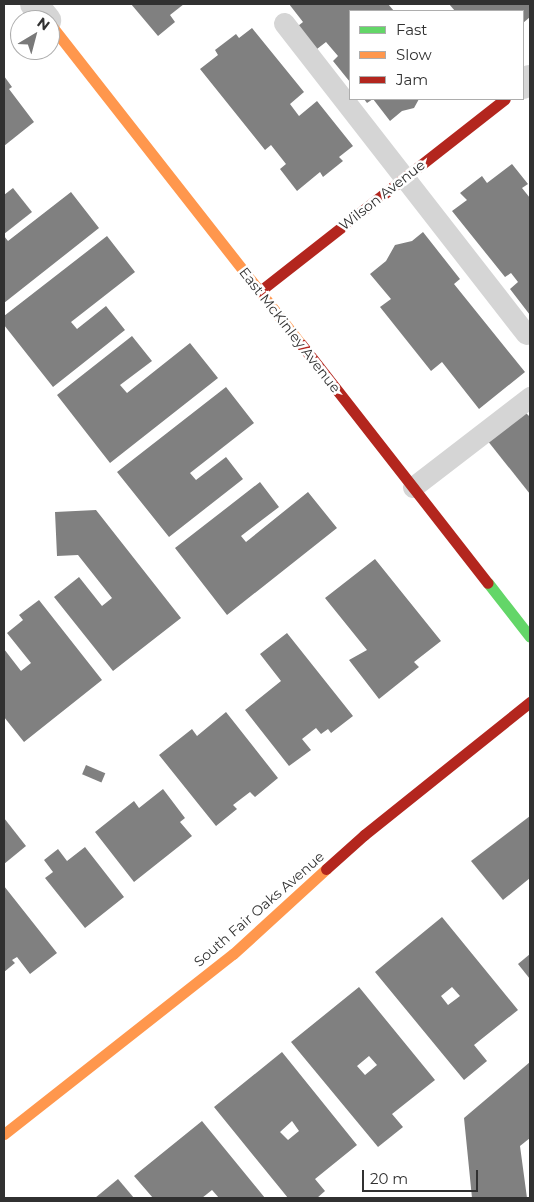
<!DOCTYPE html>
<style>
body{margin:0}
#map{position:relative;width:534px;height:1202px;overflow:hidden;background:#fff;font-family:Montserrat,sans-serif}
div>[style]{position:absolute}
.building>*{inset:0;background:#808080;transform-origin:0 0}
.lane>*{height:21px;margin:-10.5px;padding:0 10.5px;transform-origin:10.5px;border-radius:10.5px;background:#d5d5d5}
.street>*{height:28px;margin:-14px;padding:0 14px;transform-origin:14px;border-radius:14px;background:#d5d5d5}
.fast>*{height:11px;margin:-5.5px;padding:0 5.5px;transform-origin:5.5px;border-radius:5.5px;background:#63d668}
.slow>*{height:11px;margin:-5.5px;padding:0 5.5px;transform-origin:5.5px;border-radius:5.5px;background:#ff974d}
.jam>*{height:11px;margin:-5.5px;padding:0 5.5px;transform-origin:5.5px;border-radius:5.5px;background:#b3261e}
span{translate:-50% -50%;white-space:nowrap;text-align:center;line-height:1.15;-webkit-text-stroke:5px #fff;paint-order:stroke}
.street-label{font-size:14px;color:#313131}
.frame{position:absolute;inset:0;border:5px solid #313131;pointer-events:none}
.legend{position:absolute;left:349px;top:10px;width:175px;height:90px;box-sizing:border-box;background:#fff;border:1px solid #adadad;margin:0;padding:6px 9px;list-style:none;font-size:15px;color:#313131}
.legend li{display:flex;align-items:center;gap:10px;height:25px}
.legend b{width:25px;border:1px solid #adadad}
.north{position:absolute;left:10px;top:10px;width:50px;height:50px;box-sizing:border-box;background:#fff;border:1px solid #adadad;border-radius:50%;rotate:37deg;font-size:14px;font-weight:700;line-height:20px;text-align:center;color:#313131}
.north::after{content:'';display:block;margin:auto;width:18px;height:22px;background:#797979;clip-path:polygon(50% 0,100% 100%,50% 72%,0 100%)}
.scale{position:absolute;left:362px;top:1170px;width:116px;height:22px;box-sizing:border-box;border:2px solid #313131;border-top:0;padding-left:6px;font-size:15px;line-height:18px;white-space:nowrap;color:#313131;-webkit-text-stroke:4px #fff;paint-order:stroke}
</style>
<div id="map">
<div class="building">
<i style="clip-path:polygon(131px 4px,184px 4px,170px 15px,175px 22px,158px 36px)"></i>
<i style="clip-path:polygon(289px 4px,388px 4px,394px 11px,350px 11px,350px 82px,333px 61px,338px 56px,326px 42px,317px 49px,298px 26px,303px 22px)"></i>
<i style="clip-path:polygon(449px 4px,530px 4px,530px 17px,523px 23px,523px 11px,455px 11px)"></i>
<i style="clip-path:polygon(252px 28px,304px 92px,290px 104px,299px 116px,317px 101px,353px 146px,339px 157px,343px 161px,323px 177px,320px 172px,297px 191px,280px 169px,286px 164px,271px 145px,265px 150px,200px 69px,218px 55px,215px 50px,236px 34px,239px 38px)"></i>
<i style="clip-path:polygon(4px 76px,12px 87px,9px 89px,34px 122px,4px 146px)"></i>
<i style="clip-path:polygon(364px 99px,419px 99px,414px 108px,402px 111px,390px 121px,373px 99px,367px 103px)"></i>
<i style="clip-path:polygon(512px 164px,528px 184px,522px 188px,530px 198px,530px 315px,510px 289px,518px 282px,511px 273px,505px 277px,452px 211px,467px 200px,460px 193px,482px 176px,487px 183px)"></i>
<i style="clip-path:polygon(13px 188px,32px 212px,4px 234px,4px 195px)"></i>
<i style="clip-path:polygon(71px 192px,99px 228px,4px 303px,4px 236px,8px 241px)"></i>
<i style="clip-path:polygon(423px 232px,460px 279px,454px 284px,525px 372px,479px 409px,442px 362px,431px 371px,380px 307px,391px 299px,370px 274px,386px 261px,395px 245px,412px 241px)"></i>
<i style="clip-path:polygon(107px 236px,135px 272px,71px 322px,77px 329px,106px 306px,125px 330px,53px 387px,4px 325px,4px 316px)"></i>
<i style="clip-path:polygon(132px 336px,152px 361px,120px 385px,127px 393px,190px 343px,218px 378px,110px 463px,57px 395px)"></i>
<i style="clip-path:polygon(226px 387px,254px 423px,190px 473px,196px 480px,226px 457px,243px 479px,169px 537px,117px 472px)"></i>
<i style="clip-path:polygon(523px 410px,530px 417px,530px 494px,487px 440px)"></i>
<i style="clip-path:polygon(260px 482px,279px 507px,241px 536px,246px 542px,308px 492px,337px 528px,227px 615px,175px 548px)"></i>
<i style="clip-path:polygon(96px 510px,181px 618px,113px 671px,54px 597px,79px 577px,102px 606px,112px 598px,78px 555px,57px 556px,55px 512px)"></i>
<i style="clip-path:polygon(375px 559px,441px 641px,414px 662px,419px 667px,379px 699px,349px 660px,367px 650px,325px 598px)"></i>
<i style="clip-path:polygon(39px 600px,102px 680px,24px 742px,4px 717px,4px 649px,21px 671px,31px 663px,7px 633px,23px 620px,19px 615px)"></i>
<i style="clip-path:polygon(287px 633px,353px 716px,331px 733px,328px 729px,321px 734px,316px 728px,302px 739px,311px 750px,289px 766px,245px 710px,281px 681px,260px 654px)"></i>
<i style="clip-path:polygon(226px 712px,278px 778px,255px 797px,250px 792px,233px 805px,237px 809px,216px 826px,159px 755px,192px 729px,197px 736px)"></i>
<i style="left:86px;top:765px;width:21px;height:10px;rotate:23deg"></i>
<i style="clip-path:polygon(163px 789px,185px 818px,180px 822px,192px 836px,134px 882px,95px 832px,134px 801px,139px 808px)"></i>
<i style="clip-path:polygon(530px 816px,530px 878px,503px 900px,471px 861px)"></i>
<i style="clip-path:polygon(4px 818px,26px 846px,4px 864px)"></i>
<i style="clip-path:polygon(85px 847px,124px 897px,85px 928px,45px 878px,53px 872px,44px 860px,58px 849px,67px 861px)"></i>
<i style="clip-path:polygon(4px 886px,57px 953px,30px 974px,17px 957px,12px 960px,15px 963px,4px 972px)"></i>
<i style="clip-path:polygon(evenodd,442px 917px,518px 1010px,474px 1045px,487px 1061px,464px 1080px,375px 972px,442px 917px,452px 987px,460px 996px,448px 1005px,441px 996px,452px 987px)"></i>
<i style="clip-path:polygon(530px 954px,530px 979px,518px 964px)"></i>
<i style="clip-path:polygon(evenodd,359px 987px,435px 1080px,392px 1114px,403px 1127px,378px 1147px,291px 1042px,359px 987px,369px 1056px,377px 1065px,365px 1075px,357px 1066px,369px 1056px)"></i>
<i style="clip-path:polygon(evenodd,282px 1052px,357px 1145px,315px 1179px,325px 1191px,317px 1198px,288px 1198px,214px 1107px,282px 1052px,292px 1121px,299px 1131px,288px 1140px,280px 1132px,292px 1121px)"></i>
<i style="clip-path:polygon(530px 1062px,530px 1138px,520px 1146px,527px 1198px,472px 1198px,464px 1118px)"></i>
<i style="clip-path:polygon(202px 1121px,265px 1198px,219px 1198px,212px 1190px,202px 1198px,153px 1198px,134px 1176px)"></i>
<i style="clip-path:polygon(118px 1179px,134px 1198px,95px 1198px)"></i>
</div>
<div class="lane">
<i style="left:284px;top:23px;width:394px;rotate:52.1deg"></i>
<i style="left:413px;top:487px;width:148px;rotate:-37.6deg"></i>
</div>
<div class="street">
<i style="left:34px;top:4px;width:21px;rotate:51deg"></i>
<i style="left:523px;top:85px;width:9px;rotate:-41deg"></i>
</div>
<div class="fast">
<i style="left:488px;top:583px;width:68px;rotate:52.1deg"></i>
</div>
<div class="slow">
<i style="left:50px;top:24px;width:407px;rotate:51.9deg"></i>
<i style="left:4px;top:1134px;width:291px;rotate:-38.2deg"></i>
<i style="left:233px;top:954px;width:126px;rotate:-42.4deg"></i>
</div>
<div class="jam">
<i style="left:260px;top:291px;width:311px;rotate:-38.1deg"></i>
<i style="left:301px;top:344px;width:303px;rotate:52deg"></i>
<i style="left:326px;top:869px;width:51px;rotate:-41.8deg"></i>
<i style="left:364px;top:835px;width:213px;rotate:-38.7deg"></i>
</div>
<div class="street-label">
<span style="left:382px;top:195px;rotate:-38deg">Wilson Avenue</span>
<span style="left:290px;top:330px;rotate:52deg">East McKinley Avenue</span>
<span style="left:259px;top:909px;rotate:-41deg">South Fair Oaks Avenue</span>
</div>
<div class="frame"></div>
<ul class="legend">
<li><b style="height:6px;background:#63d668"></b>Fast</li>
<li><b style="height:6px;background:#ff974d"></b>Slow</li>
<li><b style="height:6px;background:#b3261e"></b>Jam</li>
</ul>
<div class="north">N</div>
<div class="scale">20 m</div>
</div>
